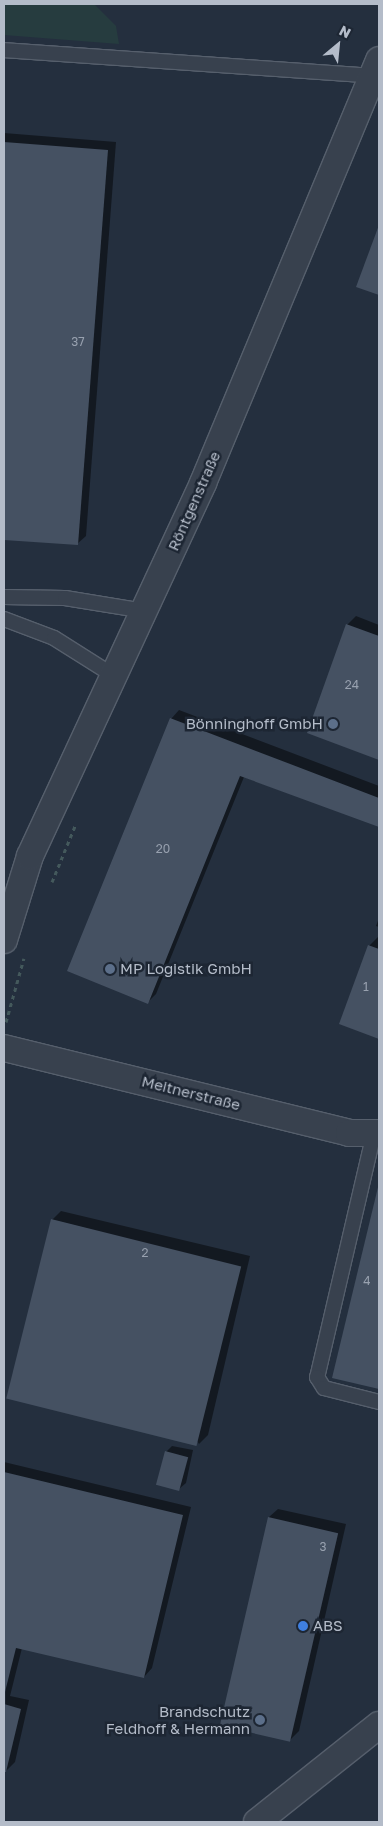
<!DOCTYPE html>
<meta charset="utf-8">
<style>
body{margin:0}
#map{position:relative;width:383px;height:1826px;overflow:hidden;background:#242f3e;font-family:"Golos Text",sans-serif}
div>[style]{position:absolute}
.green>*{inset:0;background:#263c3f}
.shadow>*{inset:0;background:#0007}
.building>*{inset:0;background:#455162;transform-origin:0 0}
.path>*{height:3px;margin-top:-1.5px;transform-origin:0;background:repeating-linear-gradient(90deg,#44595c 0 4px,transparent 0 8px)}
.roads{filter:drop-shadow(1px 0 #565f6c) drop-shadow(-1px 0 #565f6c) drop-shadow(0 1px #565f6c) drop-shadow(0 -1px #565f6c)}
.service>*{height:14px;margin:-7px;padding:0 7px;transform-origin:7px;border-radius:7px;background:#38414e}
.minor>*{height:26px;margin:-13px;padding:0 13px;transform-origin:13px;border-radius:13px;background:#38414e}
.dots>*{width:14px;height:14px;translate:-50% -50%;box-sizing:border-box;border:2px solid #1d2633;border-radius:50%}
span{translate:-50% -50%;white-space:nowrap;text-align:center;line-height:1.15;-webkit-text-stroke:5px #1d2633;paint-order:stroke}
.number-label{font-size:12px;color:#98a1af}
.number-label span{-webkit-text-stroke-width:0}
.street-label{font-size:15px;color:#b4bcc9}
.poi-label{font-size:15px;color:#b4bcc9}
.right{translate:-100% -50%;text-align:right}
.left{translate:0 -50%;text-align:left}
.frame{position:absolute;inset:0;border:5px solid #b4bcc9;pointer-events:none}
.north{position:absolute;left:313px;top:20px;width:50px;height:50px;-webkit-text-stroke:4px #1d2633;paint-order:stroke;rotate:28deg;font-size:14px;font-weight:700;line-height:20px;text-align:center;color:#b4bcc9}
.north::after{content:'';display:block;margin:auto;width:18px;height:22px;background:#b4bcc9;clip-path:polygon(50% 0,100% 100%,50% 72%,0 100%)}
</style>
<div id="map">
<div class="green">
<i style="clip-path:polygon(4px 4px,94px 4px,116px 26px,119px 44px,4px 35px)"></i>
</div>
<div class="shadow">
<i style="clip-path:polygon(4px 133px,116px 142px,86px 536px,77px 544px,4px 539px)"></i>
<i style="clip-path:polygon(379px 228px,379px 294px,358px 286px)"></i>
<i style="clip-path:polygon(356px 616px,379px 625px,379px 758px,308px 732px,347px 625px)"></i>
<i style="clip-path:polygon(179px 710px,379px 786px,379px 826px,244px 777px,156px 994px,148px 1002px,171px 719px)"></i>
<i style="clip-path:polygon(379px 918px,379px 927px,376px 926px)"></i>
<i style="clip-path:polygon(378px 937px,379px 938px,379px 1038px,341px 1024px,369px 946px)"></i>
<i style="clip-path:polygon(379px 1186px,379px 1388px,333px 1377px)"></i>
<i style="clip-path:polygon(61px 1211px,250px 1256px,208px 1435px,199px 1444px,52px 1220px)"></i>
<i style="clip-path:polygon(172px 1446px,193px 1450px,186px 1483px,179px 1489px,166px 1452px)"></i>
<i style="clip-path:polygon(4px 1462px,191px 1507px,152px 1668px,144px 1677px,22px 1648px,10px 1696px,29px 1700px,15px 1762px,6px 1771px)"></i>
<i style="clip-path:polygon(278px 1509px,346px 1524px,299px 1731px,290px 1740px,269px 1517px)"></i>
</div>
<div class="building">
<i style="clip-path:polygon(4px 142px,108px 150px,78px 545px,4px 540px)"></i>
<i style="clip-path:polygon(379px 225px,379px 295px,356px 287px)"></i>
<i style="clip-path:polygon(346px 624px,379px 636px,379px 760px,307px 733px)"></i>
<i style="clip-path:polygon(170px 718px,379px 798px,379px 827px,240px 776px,148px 1004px,67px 971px)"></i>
<i style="clip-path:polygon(368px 945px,379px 949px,379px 1039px,339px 1024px)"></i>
<i style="clip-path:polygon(379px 1183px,379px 1389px,332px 1378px)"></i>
<i style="left:51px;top:1219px;width:196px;height:185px;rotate:14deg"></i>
<i style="left:165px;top:1451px;width:24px;height:35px;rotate:15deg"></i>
<i style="clip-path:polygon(4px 1472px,183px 1515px,144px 1678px,16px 1648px,4px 1696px)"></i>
<i style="left:268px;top:1517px;width:72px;height:214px;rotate:13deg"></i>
<i style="clip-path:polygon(4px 1704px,21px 1709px,6px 1772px,4px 1772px)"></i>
</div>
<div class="path">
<i style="left:52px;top:882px;width:61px;rotate:-67.7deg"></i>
<i style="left:6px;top:1022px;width:66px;rotate:-74.3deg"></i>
</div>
<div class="roads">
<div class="service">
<i style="left:4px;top:50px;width:371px;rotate:4deg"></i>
<i style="left:4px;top:597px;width:61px;rotate:0.9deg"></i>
<i style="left:65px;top:598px;width:80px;rotate:9.3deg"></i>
<i style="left:4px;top:619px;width:53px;rotate:20.8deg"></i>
<i style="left:54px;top:638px;width:71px;rotate:32.3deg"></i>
<i style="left:374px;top:1133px;width:251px;rotate:103.1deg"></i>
<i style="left:317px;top:1377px;width:13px;rotate:58deg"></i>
<i style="left:324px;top:1388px;width:57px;rotate:14.3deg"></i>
</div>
<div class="minor">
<i style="left:4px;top:940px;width:88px;rotate:-72.8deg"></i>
<i style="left:30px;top:856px;width:411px;rotate:-65.1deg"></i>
<i style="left:203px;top:483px;width:458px;rotate:-67.4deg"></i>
<i style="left:4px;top:1048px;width:355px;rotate:13.8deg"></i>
<i style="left:349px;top:1133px;width:30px"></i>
<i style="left:257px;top:1822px;width:156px;rotate:-38.5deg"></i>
</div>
</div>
<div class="dots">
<i style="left:333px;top:724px;background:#5c6f8a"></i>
<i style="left:110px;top:969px;background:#5c6f8a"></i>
<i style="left:303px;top:1626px;background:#3f7fe0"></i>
<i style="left:260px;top:1720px;background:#5c6f8a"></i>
</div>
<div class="number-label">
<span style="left:78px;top:342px">37</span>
<span style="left:352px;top:685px">24</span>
<span style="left:163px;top:849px">20</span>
<span style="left:366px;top:987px">1</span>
<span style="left:145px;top:1253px">2</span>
<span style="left:367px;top:1281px">4</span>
<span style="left:323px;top:1547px">3</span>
</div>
<div class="street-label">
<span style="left:194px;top:501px;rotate:-66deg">Röntgenstraße</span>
<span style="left:191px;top:1093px;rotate:14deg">Meitnerstraße</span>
</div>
<div class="poi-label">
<span class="right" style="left:323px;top:724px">Bönninghoff GmbH</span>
<span class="left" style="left:120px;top:969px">MP Logistik GmbH</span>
<span class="left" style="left:313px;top:1626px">ABS</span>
<span class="right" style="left:250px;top:1720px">Brandschutz<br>Feldhoff &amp; Hermann</span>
</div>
<div class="frame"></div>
<div class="north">N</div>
</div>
